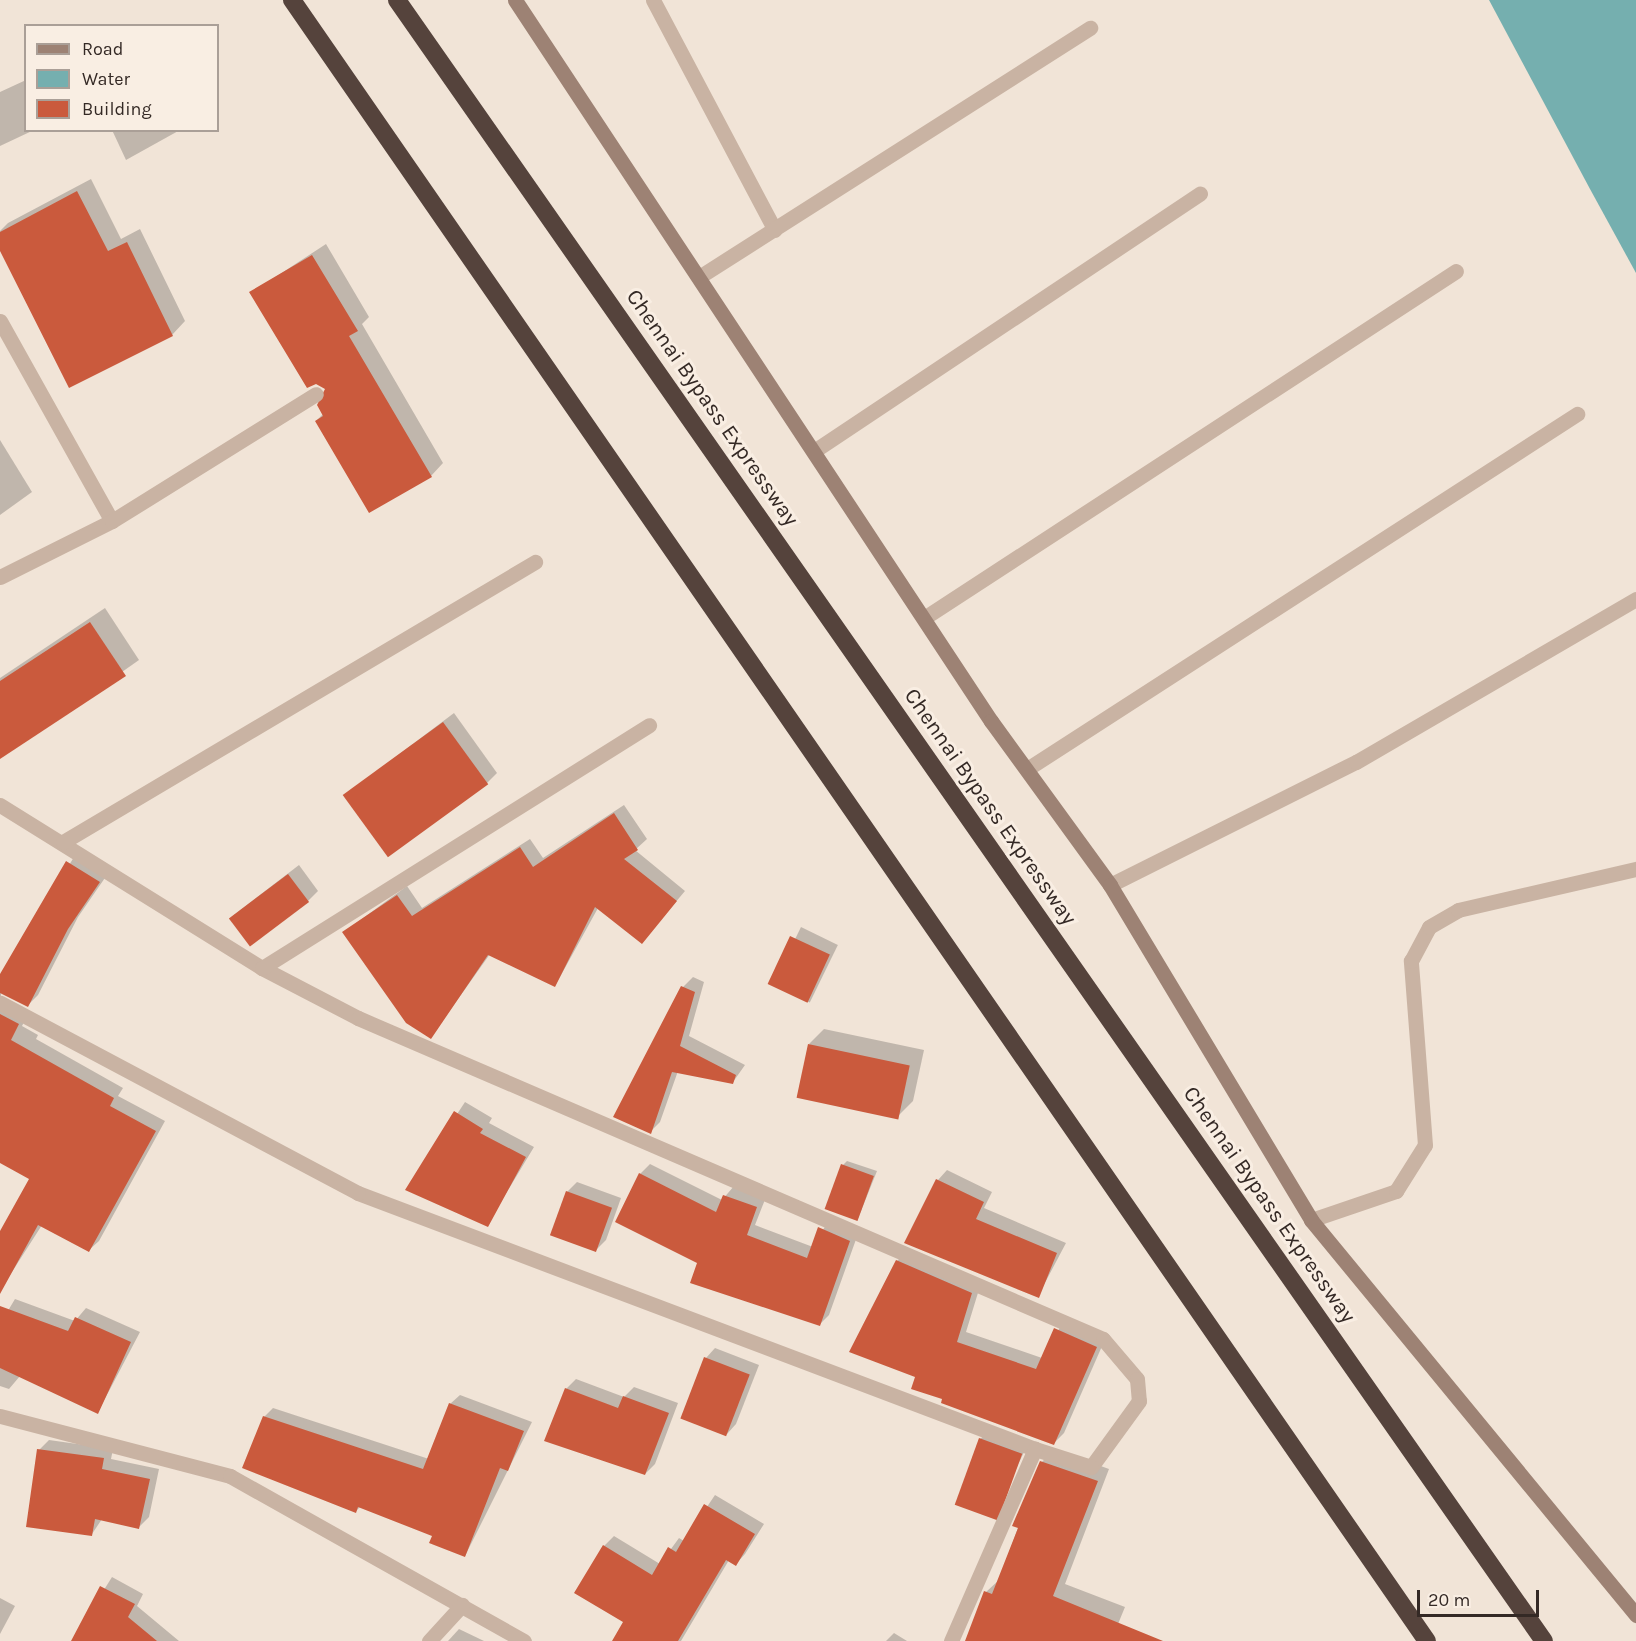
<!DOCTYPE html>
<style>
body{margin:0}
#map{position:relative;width:1636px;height:1641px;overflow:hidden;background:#f1e4d7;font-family:Karla,sans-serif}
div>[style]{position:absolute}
.water>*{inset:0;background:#75afaf}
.shadow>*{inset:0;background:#0003;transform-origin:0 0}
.building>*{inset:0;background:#ca5a3d;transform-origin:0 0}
.street>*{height:15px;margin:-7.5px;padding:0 7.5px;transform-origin:7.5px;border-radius:7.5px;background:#c9b3a3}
.secondary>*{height:15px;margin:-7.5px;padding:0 7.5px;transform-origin:7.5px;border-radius:7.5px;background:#9d8274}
.highway>*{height:18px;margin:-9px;padding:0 9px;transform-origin:9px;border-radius:9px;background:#55433c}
span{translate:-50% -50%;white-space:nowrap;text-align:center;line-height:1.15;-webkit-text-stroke:6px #f9eee3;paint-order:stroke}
.street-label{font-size:22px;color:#342925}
.legend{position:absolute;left:24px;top:24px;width:195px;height:108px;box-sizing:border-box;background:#f9eee3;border:2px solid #aa9f97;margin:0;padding:8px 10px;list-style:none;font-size:18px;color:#342925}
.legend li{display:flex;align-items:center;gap:12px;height:30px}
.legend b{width:30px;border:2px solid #aa9f97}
.scale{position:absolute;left:1417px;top:1590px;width:122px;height:27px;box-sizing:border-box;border:3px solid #342925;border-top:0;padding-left:8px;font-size:18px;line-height:21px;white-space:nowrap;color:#342925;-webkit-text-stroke:4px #f9eee3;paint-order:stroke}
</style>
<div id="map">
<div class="water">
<i style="clip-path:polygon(1489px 0,1636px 0,1636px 273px,1590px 189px)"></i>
</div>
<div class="shadow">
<i style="clip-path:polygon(26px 80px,26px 130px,34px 130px,0 146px,0 92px)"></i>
<i style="clip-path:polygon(112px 130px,180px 130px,126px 160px)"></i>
<i style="clip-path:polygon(91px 179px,121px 239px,140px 229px,185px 321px,172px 335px,0 248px,0 231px,8px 223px)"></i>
<i style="clip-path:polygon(326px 244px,369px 317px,362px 324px,443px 463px,431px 476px,316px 421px,323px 414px,326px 389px,251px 293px)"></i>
<i style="clip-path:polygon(0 440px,32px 492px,0 515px)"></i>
<i style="clip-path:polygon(105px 608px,139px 660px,0 758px,0 678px)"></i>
<i style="clip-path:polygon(454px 713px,497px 773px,487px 783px,345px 795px)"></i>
<i style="clip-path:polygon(624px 805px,647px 839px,635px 850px,685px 891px,642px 942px,598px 908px,555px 986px,490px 954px,431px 1037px,344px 932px,407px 886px,422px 908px,530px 839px,543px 858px)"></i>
<i style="clip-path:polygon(77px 852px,109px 872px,78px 917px,38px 995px,28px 1005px,1px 992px,1px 998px,28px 1014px,22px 1026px,38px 1035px,36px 1039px,123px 1088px,118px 1096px,165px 1121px,99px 1241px,89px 1250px,42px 1225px,3px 1286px,0 1234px,31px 1179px,0 1156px,0 980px)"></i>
<i style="clip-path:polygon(299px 865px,318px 891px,308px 901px,230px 918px)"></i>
<i style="left:801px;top:927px;width:41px;height:64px;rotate:26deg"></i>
<i style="clip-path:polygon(693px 977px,704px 982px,689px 1036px,745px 1065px,733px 1082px,678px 1071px,660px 1122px,650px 1132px,683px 987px)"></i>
<i style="clip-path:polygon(824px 1029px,924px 1050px,913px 1101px,898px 1116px,809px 1044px)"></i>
<i style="clip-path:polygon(465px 1102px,492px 1118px,489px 1123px,534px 1147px,487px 1225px,407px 1190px)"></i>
<i style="clip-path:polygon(847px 1161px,877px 1171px,857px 1221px,843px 1165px)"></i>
<i style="clip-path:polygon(650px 1164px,722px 1200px,734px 1186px,766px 1197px,755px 1225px,813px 1247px,830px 1218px,859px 1231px,829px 1315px,819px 1325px,699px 1263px,640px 1174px)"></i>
<i style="clip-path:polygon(947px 1170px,992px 1192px,984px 1208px,1066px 1243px,1038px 1296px,938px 1180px)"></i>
<i style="clip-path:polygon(577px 1182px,621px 1198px,606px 1240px,596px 1250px,567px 1192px)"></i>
<i style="clip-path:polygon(907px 1251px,981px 1283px,966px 1332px,1042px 1358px,1065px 1319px,1106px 1337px,1064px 1433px,1054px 1443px,944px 1398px,916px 1376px,897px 1261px)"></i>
<i style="clip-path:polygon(15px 1299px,75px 1321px,86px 1308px,140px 1332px,98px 1412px,20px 1376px,9px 1389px,0 1386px,0 1324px)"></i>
<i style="clip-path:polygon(715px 1348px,759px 1365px,736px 1424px,727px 1434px,706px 1358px)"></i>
<i style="clip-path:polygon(576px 1379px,624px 1397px,634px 1387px,678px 1403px,655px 1464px,645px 1474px,566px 1389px)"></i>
<i style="clip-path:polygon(460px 1395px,532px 1422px,465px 1556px,434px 1535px,361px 1506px,355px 1512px,264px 1417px,273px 1408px,429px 1459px,450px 1404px)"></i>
<i style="clip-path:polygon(985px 1435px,1025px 1450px,993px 1517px,980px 1439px)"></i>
<i style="clip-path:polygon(49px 1440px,113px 1449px,111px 1459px,159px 1469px,149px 1517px,139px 1527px,102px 1519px,92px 1534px,39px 1450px)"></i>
<i style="clip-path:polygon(1054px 1449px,1109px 1469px,1065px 1584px,1125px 1607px,1111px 1641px,967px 1641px,986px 1592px,999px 1580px,1042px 1462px)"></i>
<i style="clip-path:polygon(715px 1495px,764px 1524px,745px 1554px,736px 1564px,729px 1560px,681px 1641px,614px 1641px,625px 1622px,604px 1546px,614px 1536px,660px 1564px,679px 1538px,684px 1541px)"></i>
<i style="clip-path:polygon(112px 1577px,143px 1594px,137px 1606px,179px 1641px,72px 1641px)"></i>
<i style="clip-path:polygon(0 1598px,15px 1606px,0 1634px)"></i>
<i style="clip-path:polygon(459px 1629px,484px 1641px,448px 1641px)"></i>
<i style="clip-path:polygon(894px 1633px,907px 1641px,886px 1641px)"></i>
</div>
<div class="building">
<i style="clip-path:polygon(77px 191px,108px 251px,127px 242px,173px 336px,69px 388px,0 251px,0 232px)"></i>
<i style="clip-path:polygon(312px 255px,358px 331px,349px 336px,432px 477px,369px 513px,315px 421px,323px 416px,317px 405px,325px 389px,316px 384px,307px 388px,249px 292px)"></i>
<i style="clip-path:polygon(90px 622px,126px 676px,0 759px,0 681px)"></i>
<i style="left:443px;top:722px;width:77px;height:124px;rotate:54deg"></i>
<i style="clip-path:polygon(614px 813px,638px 850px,624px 859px,677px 901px,642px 944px,595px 907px,555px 987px,488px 955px,431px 1039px,406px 1023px,342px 932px,397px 895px,412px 916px,520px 847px,533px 867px)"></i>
<i style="clip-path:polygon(66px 861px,100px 882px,68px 929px,28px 1007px,0 993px,0 974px)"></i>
<i style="left:288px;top:874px;width:35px;height:74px;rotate:53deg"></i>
<i style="left:790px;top:936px;width:44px;height:53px;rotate:25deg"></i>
<i style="clip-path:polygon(681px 986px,695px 992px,680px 1046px,736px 1075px,733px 1084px,672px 1072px,651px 1134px,613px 1117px)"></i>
<i style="clip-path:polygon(0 1014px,19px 1024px,11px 1040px,114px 1098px,110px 1106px,156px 1131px,89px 1252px,38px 1225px,0 1294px,0 1231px,29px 1179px,0 1163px)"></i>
<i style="left:808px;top:1044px;width:104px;height:55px;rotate:12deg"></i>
<i style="clip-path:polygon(454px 1111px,483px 1129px,480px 1133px,526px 1157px,488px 1227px,405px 1190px)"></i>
<i style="left:841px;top:1164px;width:35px;height:48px;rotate:20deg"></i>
<i style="clip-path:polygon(639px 1173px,716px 1212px,723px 1195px,757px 1207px,747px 1235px,807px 1258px,818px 1227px,850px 1241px,820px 1326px,690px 1283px,697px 1263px,615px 1222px)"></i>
<i style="clip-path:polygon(936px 1179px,984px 1202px,976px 1219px,1057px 1253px,1039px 1298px,904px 1243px)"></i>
<i style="left:566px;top:1191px;width:49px;height:47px;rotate:20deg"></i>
<i style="clip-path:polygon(896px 1260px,972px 1293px,957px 1342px,1036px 1369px,1054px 1328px,1097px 1347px,1054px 1445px,941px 1403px,942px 1399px,911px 1389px,915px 1377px,849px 1352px)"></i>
<i style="clip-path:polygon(0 1306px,68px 1331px,75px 1317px,131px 1342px,98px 1414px,0 1368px)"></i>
<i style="left:704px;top:1357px;width:49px;height:66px;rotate:21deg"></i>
<i style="clip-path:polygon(565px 1388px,618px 1408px,623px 1396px,669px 1413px,645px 1475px,544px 1441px)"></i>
<i style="clip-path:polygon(449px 1403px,524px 1431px,508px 1471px,500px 1468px,465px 1557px,429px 1543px,432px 1536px,358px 1507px,356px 1513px,242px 1468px,263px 1416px,423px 1469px)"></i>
<i style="left:979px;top:1438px;width:46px;height:71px;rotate:20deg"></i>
<i style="clip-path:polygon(37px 1449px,104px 1458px,102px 1469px,150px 1479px,139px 1529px,95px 1519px,92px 1536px,26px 1527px)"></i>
<i style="clip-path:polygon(1040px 1461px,1098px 1481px,1053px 1596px,1163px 1641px,965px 1641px,984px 1591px,992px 1594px,1018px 1528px,1012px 1526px)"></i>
<i style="clip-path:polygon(704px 1504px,755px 1534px,736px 1566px,726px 1560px,678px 1641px,612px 1641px,623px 1622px,574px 1593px,603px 1545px,652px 1575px,668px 1547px,676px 1552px)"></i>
<i style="clip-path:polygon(100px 1586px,135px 1604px,128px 1617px,157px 1641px,71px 1641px)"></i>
</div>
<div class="street">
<i style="left:653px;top:0;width:260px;rotate:62.1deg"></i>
<i style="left:699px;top:277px;width:464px;rotate:-32.5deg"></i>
<i style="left:0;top:321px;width:229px;rotate:60.8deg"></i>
<i style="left:814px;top:451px;width:464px;rotate:-33.7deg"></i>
<i style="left:0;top:577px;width:125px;rotate:-26.6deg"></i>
<i style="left:112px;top:521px;width:240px;rotate:-31.9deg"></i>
<i style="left:924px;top:618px;width:635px;rotate:-33.11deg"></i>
<i style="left:1027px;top:769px;width:655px;rotate:-32.84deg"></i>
<i style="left:0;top:805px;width:309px;rotate:31.9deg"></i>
<i style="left:262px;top:968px;width:108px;rotate:27.5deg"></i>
<i style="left:358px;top:1018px;width:811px;rotate:23.31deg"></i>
<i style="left:1103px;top:1339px;width:52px;rotate:49.6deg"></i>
<i style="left:1137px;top:1379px;width:22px;rotate:85deg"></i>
<i style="left:1139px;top:1401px;width:82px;rotate:126deg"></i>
<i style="left:1091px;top:1467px;width:59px;rotate:-162.2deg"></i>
<i style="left:1035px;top:1449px;width:724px;rotate:-159.29deg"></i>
<i style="left:358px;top:1193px;width:405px;rotate:-152deg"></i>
<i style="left:63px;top:842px;width:549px;rotate:-30.68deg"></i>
<i style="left:1110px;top:885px;width:275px;rotate:-26.6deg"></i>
<i style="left:1356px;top:762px;width:324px;rotate:-30.2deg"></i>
<i style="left:262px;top:968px;width:457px;rotate:-32.1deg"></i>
<i style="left:1311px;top:1220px;width:90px;rotate:-18.8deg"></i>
<i style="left:1396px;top:1191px;width:54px;rotate:-57.8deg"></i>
<i style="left:1425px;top:1145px;width:185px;rotate:-94.4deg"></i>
<i style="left:1411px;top:961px;width:38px;rotate:-62deg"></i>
<i style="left:1429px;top:927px;width:34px;rotate:-30deg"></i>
<i style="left:1458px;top:910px;width:183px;rotate:-13deg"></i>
<i style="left:0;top:1416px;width:238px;rotate:14.6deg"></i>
<i style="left:230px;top:1476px;width:337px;rotate:29.3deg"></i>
<i style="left:429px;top:1641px;width:49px;rotate:-47.5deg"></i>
<i style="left:951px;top:1641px;width:210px;rotate:-66.4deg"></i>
</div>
<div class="secondary">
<i style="left:515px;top:0;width:864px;rotate:56.57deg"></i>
<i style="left:991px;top:721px;width:203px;rotate:54deg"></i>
<i style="left:1110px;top:885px;width:391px;rotate:59deg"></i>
<i style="left:1311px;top:1220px;width:512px;rotate:50.55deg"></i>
</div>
<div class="highway">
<i style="left:292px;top:0;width:1995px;rotate:55.33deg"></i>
<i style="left:397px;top:0;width:2002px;rotate:55.05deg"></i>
</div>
<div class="street-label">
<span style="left:712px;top:408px;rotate:55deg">Chennai Bypass Expressway</span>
<span style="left:990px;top:807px;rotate:55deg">Chennai Bypass Expressway</span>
<span style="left:1269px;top:1205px;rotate:55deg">Chennai Bypass Expressway</span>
</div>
<ul class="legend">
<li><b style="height:8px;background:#9d8274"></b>Road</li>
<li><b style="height:16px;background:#75afaf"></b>Water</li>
<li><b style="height:16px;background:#ca5a3d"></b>Building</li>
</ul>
<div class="scale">20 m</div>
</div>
